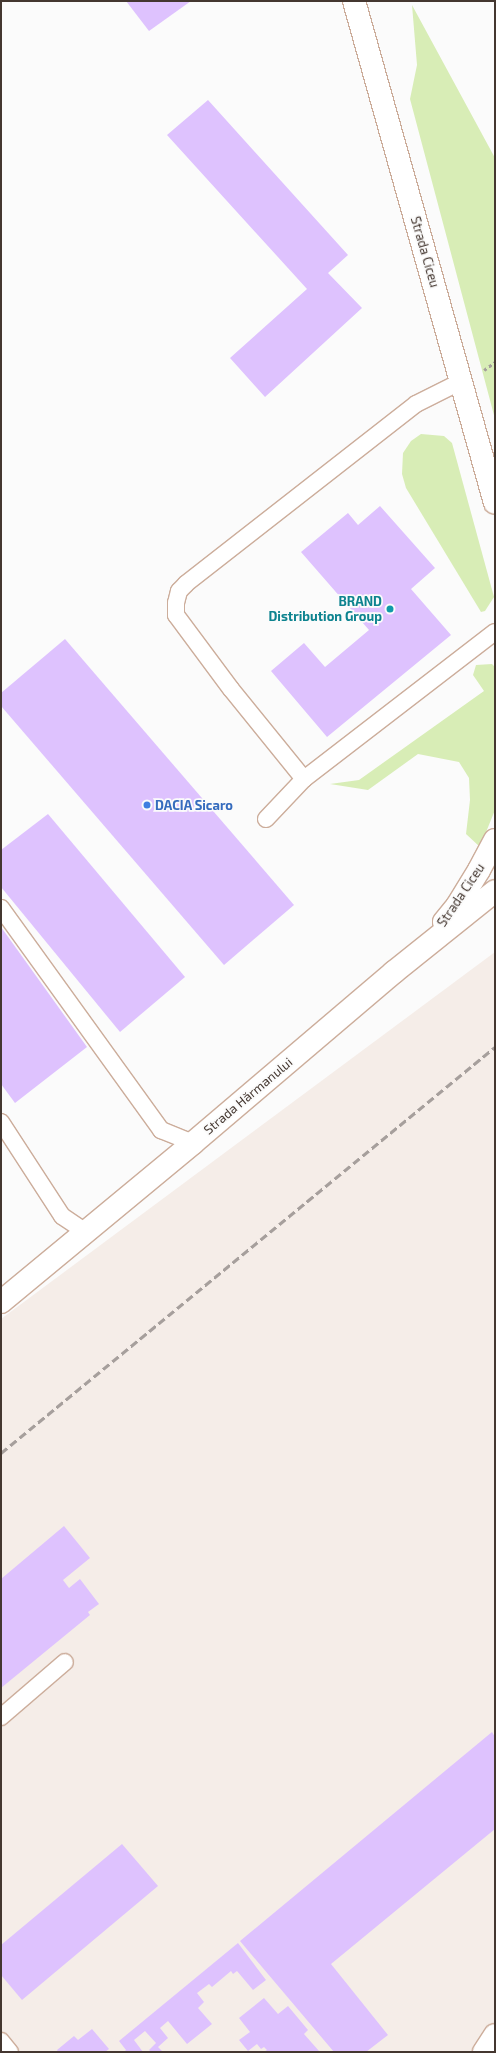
<!DOCTYPE html>
<meta charset="utf-8">
<style>
body{margin:0}
#map{position:relative;width:496px;height:2053px;overflow:hidden;background:#fbfbfb;font-family:"Exo 2",sans-serif}
div>[style]{position:absolute}
.built>*{inset:0;background:#f5ede8}
.green>*{inset:0;background:#d8edb6}
.building>*{inset:0;background:#dec2fe}
.path>*{height:2.5px;margin-top:-1.25px;transform-origin:0;background:repeating-linear-gradient(90deg,#a49e9b 0 3px,transparent 0 6px)}
.roads{filter:drop-shadow(1px 0 #ccad9b) drop-shadow(-1px 0 #ccad9b) drop-shadow(0 1px #ccad9b) drop-shadow(0 -1px #ccad9b)}
.lane>*{height:16px;margin:-8px;padding:0 8px;transform-origin:8px;border-radius:8px;background:#fff}
.secondary>*{height:22px;margin:-11px;padding:0 11px;transform-origin:11px;border-radius:11px;background:#fff}
.primary>*{height:22px;margin:-11px;padding:0 11px;transform-origin:11px;border-radius:11px;background:#fff}
.rail>*{height:3px;margin-top:-1.5px;transform-origin:0;background:repeating-linear-gradient(90deg,#a69f9c 0 8px,transparent 0 12px)}
.dots>*{width:11px;height:11px;translate:-50% -50%;box-sizing:border-box;border:2px solid #fbfbfb;border-radius:50%}
span{translate:-50% -50%;white-space:nowrap;text-align:center;line-height:1.15;-webkit-text-stroke:3.5px #fbfbfb;paint-order:stroke}
.street-label{font-size:13px;color:#443730}
.culture-label{font-size:13px;color:#0d838f;font-weight:700}
.right{translate:-100% -50%;text-align:right}
.shop-label{font-size:13px;color:#366cbe;font-weight:700}
.left{translate:0 -50%;text-align:left}
.frame{position:absolute;inset:0;border:2px solid #443730;pointer-events:none}
</style>
<div id="map">
<div class="built">
<i style="clip-path:polygon(495px 952px,495px 2052px,1px 2052px,1px 1319px)"></i>
</div>
<div class="green">
<i style="clip-path:polygon(412px 5px,495px 158px,495px 419px,410px 99px,417px 65px)"></i>
<i style="clip-path:polygon(421px 434px,444px 436px,452px 443px,494px 597px,485px 611px,481px 612px,406px 488px,402px 474px,403px 453px,411px 441px)"></i>
<i style="clip-path:polygon(492px 664px,495px 667px,495px 810px,480px 847px,466px 834px,470px 800px,469px 778px,459px 762px,418px 754px,368px 790px,330px 784px,359px 780px,484px 691px,473px 675px,476px 665px)"></i>
</div>
<div class="building">
<i style="clip-path:polygon(126px 1px,191px 1px,149px 31px)"></i>
<i style="clip-path:polygon(208px 100px,348px 255px,328px 273px,362px 308px,265px 397px,230px 358px,307px 289px,167px 135px)"></i>
<i style="clip-path:polygon(380px 506px,435px 568px,411px 589px,451px 635px,327px 737px,271px 671px,304px 643px,325px 667px,369px 630px,301px 552px,348px 513px,358px 525px)"></i>
<i style="clip-path:polygon(65px 639px,294px 905px,224px 965px,1px 706px,1px 693px)"></i>
<i style="clip-path:polygon(48px 814px,185px 977px,120px 1032px,1px 887px,1px 850px)"></i>
<i style="clip-path:polygon(1px 927px,87px 1047px,15px 1103px,1px 1084px)"></i>
<i style="clip-path:polygon(64px 1526px,90px 1558px,63px 1580px,69px 1588px,80px 1579px,99px 1604px,88px 1612px,90px 1615px,1px 1688px,1px 1579px)"></i>
<i style="clip-path:polygon(492px 1732px,495px 1737px,495px 1829px,331px 1964px,388px 2035px,366px 2052px,334px 2052px,240px 1941px)"></i>
<i style="clip-path:polygon(122px 1844px,158px 1886px,22px 2000px,1px 1975px,1px 1945px)"></i>
<i style="clip-path:polygon(238px 1943px,266px 1980px,253px 1990px,237px 1971px,233px 1974px,231px 1971px,212px 1987px,209px 1984px,197px 1993px,204px 2002px,198px 2008px,212px 2024px,187px 2044px,168px 2021px,160px 2028px,168px 2038px,158px 2047px,163px 2052px,151px 2052px,149px 2050px,156px 2043px,145px 2031px,134px 2040px,143px 2052px,124px 2052px,126px 2050px,119px 2041px)"></i>
<i style="clip-path:polygon(264px 1998px,278px 2014px,288px 2006px,308px 2030px,304px 2034px,319px 2051px,264px 2052px,267px 2050px,264px 2047px,261px 2049px,257px 2044px,248px 2051px,239px 2040px,250px 2032px,239px 2018px)"></i>
<i style="clip-path:polygon(92px 2029px,109px 2049px,105px 2052px,58px 2052px,57px 2050px,74px 2036px,78px 2040px)"></i>
</div>
<div class="path">
<i style="left:484px;top:370px;width:14px;rotate:-36deg"></i>
</div>
<div class="roads">
<div class="lane">
<i style="left:462px;top:381px;width:51px;rotate:153.4deg"></i>
<i style="left:416px;top:404px;width:292px;rotate:142deg"></i>
<i style="left:186px;top:584px;width:10px;rotate:135deg"></i>
<i style="left:179px;top:591px;width:12px;rotate:104deg"></i>
<i style="left:176px;top:603px;width:12px;rotate:90deg"></i>
<i style="left:176px;top:615px;width:92px;rotate:53.4deg"></i>
<i style="left:231px;top:689px;width:116px;rotate:51deg"></i>
<i style="left:304px;top:779px;width:241px;rotate:-37.6deg"></i>
<i style="left:266px;top:819px;width:55px;rotate:-46.5deg"></i>
<i style="left:1px;top:908px;width:274px;rotate:54.2deg"></i>
<i style="left:161px;top:1130px;width:35px;rotate:22deg"></i>
<i style="left:1px;top:1122px;width:112px;rotate:57deg"></i>
<i style="left:62px;top:1216px;width:29px;rotate:34deg"></i>
<i style="left:1px;top:1717px;width:84px;rotate:-40.7deg"></i>
<i style="left:1px;top:2041px;width:14px;rotate:51deg"></i>
</div>
<div class="secondary">
<i style="left:354px;top:1px;width:521px;rotate:74.31deg"></i>
<i style="left:484px;top:2052px;width:20px;rotate:-57deg"></i>
</div>
<div class="primary">
<i style="left:444px;top:922px;width:21px;rotate:-51deg"></i>
<i style="left:457px;top:906px;width:42px;rotate:-58.6deg"></i>
<i style="left:479px;top:870px;width:34px;rotate:-62deg"></i>
<i style="left:1px;top:1302px;width:249px;rotate:-39.6deg"></i>
<i style="left:193px;top:1143px;width:264px;rotate:-40.4deg"></i>
<i style="left:394px;top:972px;width:129px;rotate:-38.7deg"></i>
</div>
</div>
<div class="rail">
<i style="left:1px;top:1453px;width:639px;rotate:-39.42deg"></i>
</div>
<div class="dots">
<i style="left:390px;top:609px;background:#0f9aa8"></i>
<i style="left:147px;top:805px;background:#3f7fe0"></i>
</div>
<div class="street-label">
<span style="left:425px;top:252px;rotate:74deg">Strada Ciceu</span>
<span style="left:461px;top:895px;rotate:-56deg">Strada Ciceu</span>
<span style="left:248px;top:1096px;rotate:-40deg">Strada Hărmanului</span>
</div>
<div class="culture-label">
<span class="right" style="left:382px;top:609px">BRAND<br>Distribution Group</span>
</div>
<div class="shop-label">
<span class="left" style="left:155px;top:805px">DACIA Sicaro</span>
</div>
<div class="frame"></div>
</div>
